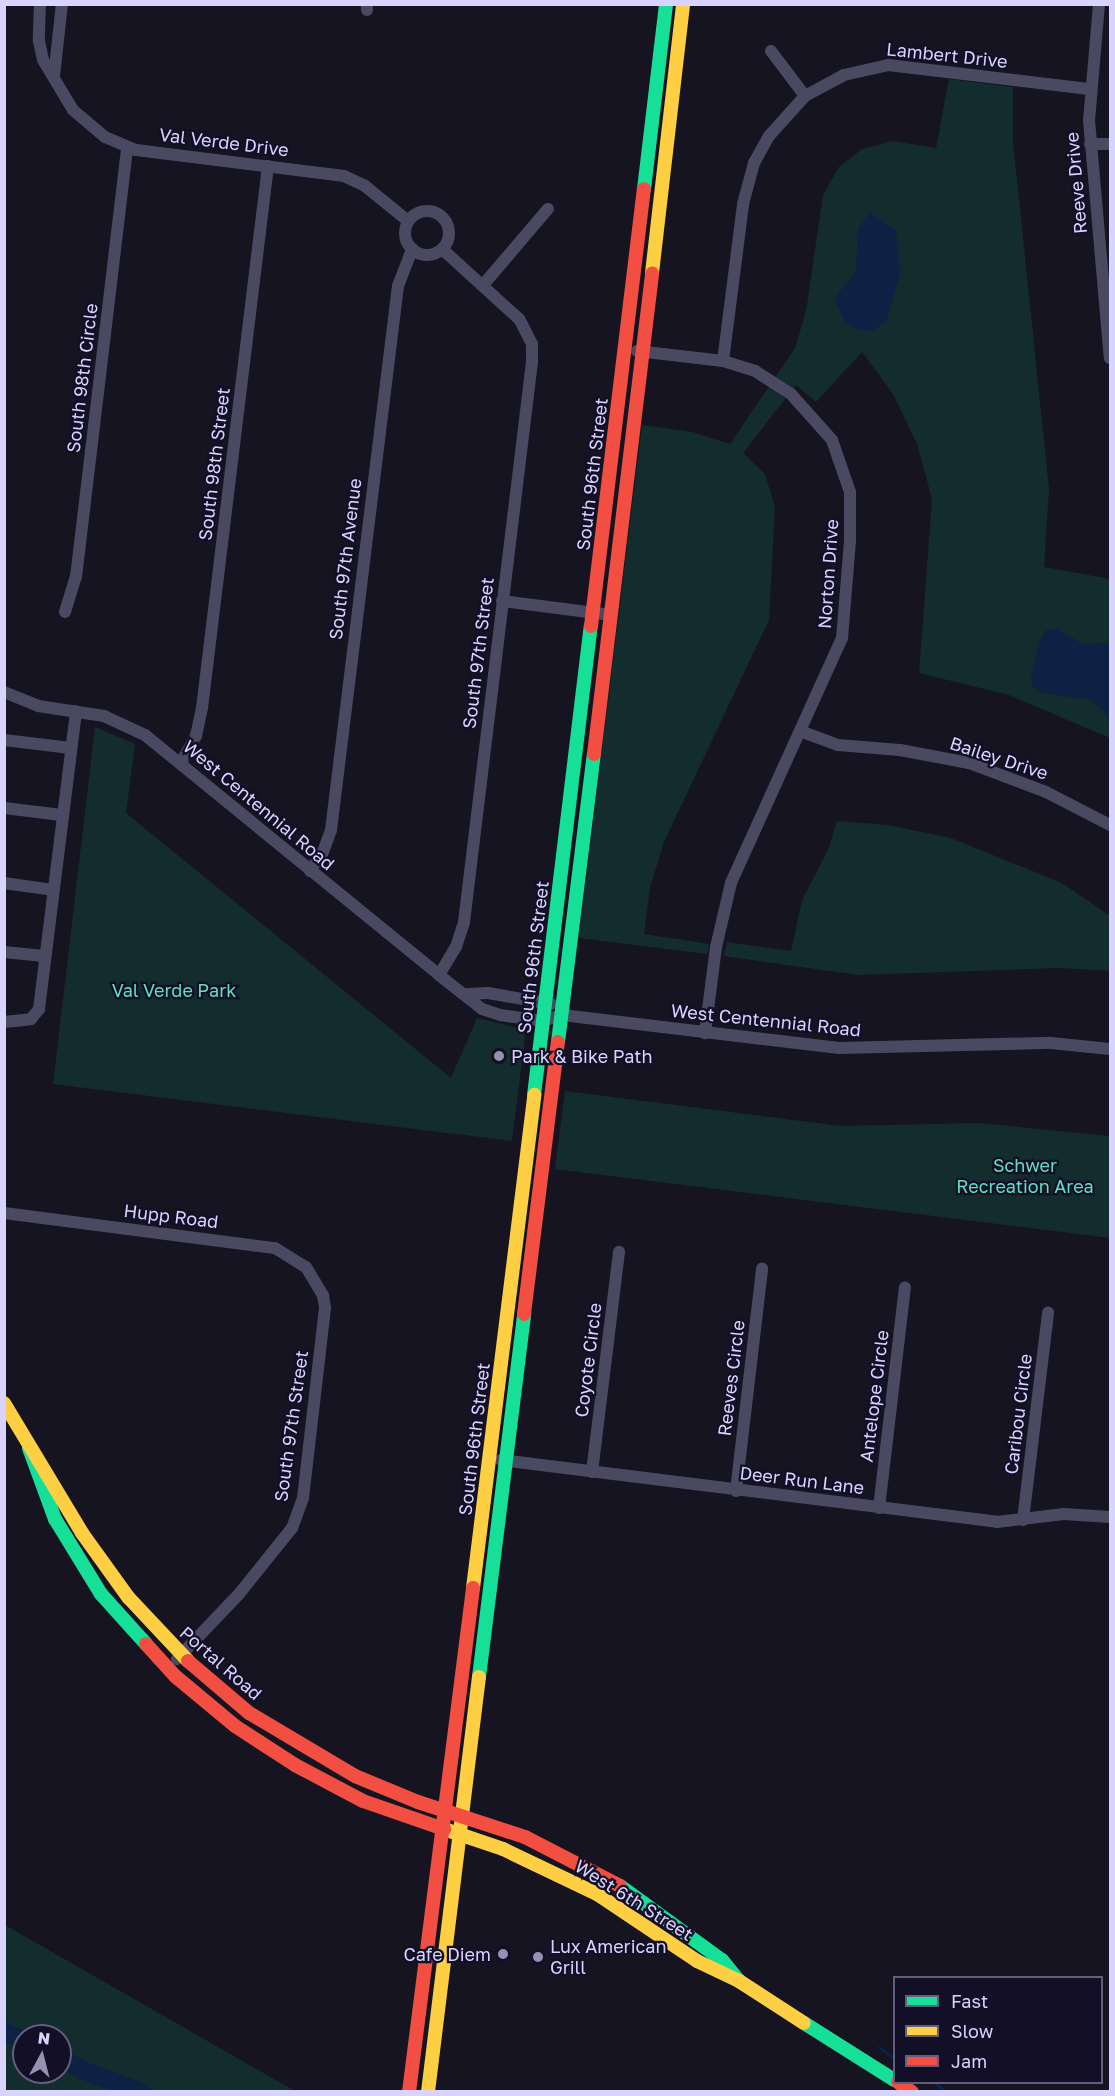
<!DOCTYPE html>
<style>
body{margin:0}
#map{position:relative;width:1115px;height:2096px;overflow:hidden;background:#161421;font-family:"Golos Text",sans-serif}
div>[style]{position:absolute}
.green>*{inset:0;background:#132c2d}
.water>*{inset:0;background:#0d2144}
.stream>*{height:3px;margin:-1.5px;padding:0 1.5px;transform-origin:1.5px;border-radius:1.5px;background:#0d2144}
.river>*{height:18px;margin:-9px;padding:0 9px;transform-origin:9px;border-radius:9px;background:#0d2144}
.street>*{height:12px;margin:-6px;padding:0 6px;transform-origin:6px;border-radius:6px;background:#4a4962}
.street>.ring{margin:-6px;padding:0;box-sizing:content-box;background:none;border:12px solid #4a4962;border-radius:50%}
.fast>*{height:14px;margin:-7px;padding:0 7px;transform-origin:7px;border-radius:7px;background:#16e098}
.slow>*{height:14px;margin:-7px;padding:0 7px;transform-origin:7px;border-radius:7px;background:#ffcf43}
.jam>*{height:14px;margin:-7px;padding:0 7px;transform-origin:7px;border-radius:7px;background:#f24e42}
.dots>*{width:16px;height:16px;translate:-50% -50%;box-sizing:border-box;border:3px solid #130f26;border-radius:50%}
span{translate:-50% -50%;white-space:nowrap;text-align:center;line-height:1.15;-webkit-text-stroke:4.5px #130f26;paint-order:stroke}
.street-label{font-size:18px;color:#d9d4ff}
.park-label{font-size:18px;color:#5fe0c0}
.poi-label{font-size:18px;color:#d9d4ff}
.left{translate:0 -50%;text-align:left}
.right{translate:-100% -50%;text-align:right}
.frame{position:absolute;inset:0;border:6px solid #d9d4ff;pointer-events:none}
.legend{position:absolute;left:893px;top:1976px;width:210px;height:108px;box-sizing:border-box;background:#130f26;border:2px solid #625e7d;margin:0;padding:8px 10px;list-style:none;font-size:18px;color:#d9d4ff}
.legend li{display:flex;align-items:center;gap:12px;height:30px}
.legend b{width:30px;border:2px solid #625e7d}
.north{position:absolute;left:12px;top:2024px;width:60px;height:60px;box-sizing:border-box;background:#130f26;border:2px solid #625e7d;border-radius:50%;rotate:7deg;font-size:16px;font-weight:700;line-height:24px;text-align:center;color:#d9d4ff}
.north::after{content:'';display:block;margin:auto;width:21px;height:27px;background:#9591b1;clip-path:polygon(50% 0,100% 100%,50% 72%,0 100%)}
</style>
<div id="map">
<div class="green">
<i style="clip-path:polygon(949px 79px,1013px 87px,1013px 141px,1049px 489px,1044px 567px,1110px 579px,1110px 738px,1009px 695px,919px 673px,932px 499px,917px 444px,893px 394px,862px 352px,816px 402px,796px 385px,743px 453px,765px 474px,775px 507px,769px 620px,664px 842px,650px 888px,644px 934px,709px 944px,707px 954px,579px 938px,642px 425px,692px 432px,730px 444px,795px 348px,806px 311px,823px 195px,839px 167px,862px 149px,893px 141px,936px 148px)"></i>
<i style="clip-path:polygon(95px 727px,135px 744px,126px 813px,451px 1078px,477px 1018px,526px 1030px,512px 1141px,53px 1084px)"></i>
<i style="clip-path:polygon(837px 821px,888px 825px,951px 838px,1062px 883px,1110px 916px,1110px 971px,1060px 968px,858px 975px,724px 956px,727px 942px,791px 951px,802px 900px,828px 850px)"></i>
<i style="clip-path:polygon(565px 1091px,840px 1126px,979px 1123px,1110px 1136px,1110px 1238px,555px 1169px)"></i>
<i style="clip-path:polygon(evenodd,4px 1925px,5px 1925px,295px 2091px,5px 2091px,4px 1925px,24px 2036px,60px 2036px,60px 2072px,24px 2072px,24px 2036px)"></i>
</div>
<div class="water">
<i style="clip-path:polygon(869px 213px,896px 230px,900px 274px,886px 322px,871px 331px,855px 329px,844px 321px,835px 298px,856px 271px,858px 229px)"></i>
<i style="clip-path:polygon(1057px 628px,1082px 644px,1110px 643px,1110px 718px,1091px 700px,1043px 693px,1033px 687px,1031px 677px,1039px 642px,1045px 631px)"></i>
</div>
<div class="stream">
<i style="left:879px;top:2047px;width:19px;rotate:36deg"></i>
<i style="left:933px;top:2082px;width:17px;rotate:36deg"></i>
</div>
<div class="river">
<i style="left:4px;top:2032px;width:22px;rotate:22deg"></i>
<i style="left:60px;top:2057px;width:26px;rotate:31deg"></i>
<i style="left:82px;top:2070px;width:64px;rotate:20.1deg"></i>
</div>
<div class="street">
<i style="left:40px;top:4px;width:37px;rotate:92deg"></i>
<i style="left:39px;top:41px;width:19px;rotate:78deg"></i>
<i style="left:43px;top:60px;width:58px;rotate:59deg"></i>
<i style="left:73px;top:110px;width:42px;rotate:40.2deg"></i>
<i style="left:105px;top:137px;width:34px;rotate:23deg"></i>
<i style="left:136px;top:150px;width:210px;rotate:7.1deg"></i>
<i style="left:344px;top:176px;width:23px;rotate:25deg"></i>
<i style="left:365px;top:186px;width:55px;rotate:39.1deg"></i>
<i style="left:1099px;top:4px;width:116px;rotate:94.9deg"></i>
<i style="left:1089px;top:120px;width:239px;rotate:85deg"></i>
<i style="left:367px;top:10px;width:6px;rotate:-90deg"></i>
<i style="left:771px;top:51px;width:56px;rotate:52.9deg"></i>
<i style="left:54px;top:76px;width:72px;rotate:-83.7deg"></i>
<i style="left:1090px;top:144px;width:20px"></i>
<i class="ring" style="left:405px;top:211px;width:32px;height:32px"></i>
<i style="left:483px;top:285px;width:100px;rotate:-49.5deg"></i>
<i style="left:637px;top:351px;width:87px;rotate:6.6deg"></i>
<i style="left:723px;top:361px;width:34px;rotate:17deg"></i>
<i style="left:755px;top:371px;width:43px;rotate:32.6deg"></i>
<i style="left:791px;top:394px;width:62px;rotate:48.3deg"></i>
<i style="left:832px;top:440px;width:55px;rotate:70.9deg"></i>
<i style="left:850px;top:492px;width:49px;rotate:90deg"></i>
<i style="left:850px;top:541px;width:97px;rotate:94.7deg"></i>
<i style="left:842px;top:638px;width:269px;rotate:114.4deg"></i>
<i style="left:731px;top:883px;width:66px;rotate:103.2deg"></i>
<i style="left:716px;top:947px;width:87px;rotate:97.3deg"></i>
<i style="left:723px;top:361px;width:158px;rotate:-82.7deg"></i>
<i style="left:743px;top:204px;width:42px;rotate:-75deg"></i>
<i style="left:754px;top:163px;width:31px;rotate:-61deg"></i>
<i style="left:769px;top:136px;width:54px;rotate:-48deg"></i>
<i style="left:805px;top:96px;width:44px;rotate:-28.3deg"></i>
<i style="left:844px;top:75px;width:45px;rotate:-12.8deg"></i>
<i style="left:888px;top:65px;width:202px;rotate:6.8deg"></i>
<i style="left:502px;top:601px;width:110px;rotate:7.3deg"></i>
<i style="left:65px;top:612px;width:37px;rotate:-73deg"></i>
<i style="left:76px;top:577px;width:432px;rotate:-83.2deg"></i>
<i style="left:4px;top:692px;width:37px;rotate:22deg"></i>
<i style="left:38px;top:706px;width:67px;rotate:8.6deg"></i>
<i style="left:104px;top:716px;width:45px;rotate:24.9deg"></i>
<i style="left:145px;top:735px;width:380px;rotate:39.2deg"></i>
<i style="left:439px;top:975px;width:55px;rotate:38.3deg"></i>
<i style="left:482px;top:1009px;width:19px;rotate:18deg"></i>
<i style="left:500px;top:1015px;width:43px;rotate:7.9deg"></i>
<i style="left:543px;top:1021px;width:20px;rotate:-18deg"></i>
<i style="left:562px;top:1015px;width:279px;rotate:6.8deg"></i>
<i style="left:839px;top:1048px;width:212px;rotate:-1.4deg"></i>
<i style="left:1051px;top:1043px;width:59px;rotate:5.8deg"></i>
<i style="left:800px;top:731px;width:40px;rotate:20.2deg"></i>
<i style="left:838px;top:745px;width:62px;rotate:4.6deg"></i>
<i style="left:900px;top:750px;width:70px;rotate:10.7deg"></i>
<i style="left:969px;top:763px;width:82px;rotate:20.6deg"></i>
<i style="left:1046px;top:792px;width:72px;rotate:27.3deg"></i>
<i style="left:4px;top:740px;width:67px;rotate:6.8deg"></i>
<i style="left:181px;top:763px;width:31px;rotate:-61deg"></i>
<i style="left:196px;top:736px;width:29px;rotate:-78deg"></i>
<i style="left:202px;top:708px;width:546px;rotate:-83.06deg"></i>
<i style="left:4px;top:808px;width:58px;rotate:6.9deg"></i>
<i style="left:310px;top:871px;width:23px;rotate:-56deg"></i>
<i style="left:323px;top:852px;width:23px;rotate:-70deg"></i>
<i style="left:331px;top:830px;width:548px;rotate:-82.98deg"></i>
<i style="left:398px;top:286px;width:40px;rotate:-69deg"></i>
<i style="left:4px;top:883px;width:49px;rotate:8.1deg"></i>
<i style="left:4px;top:952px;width:40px;rotate:5.7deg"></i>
<i style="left:439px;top:975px;width:33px;rotate:-59deg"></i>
<i style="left:456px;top:947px;width:26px;rotate:-72deg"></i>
<i style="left:464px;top:922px;width:564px;rotate:-83.08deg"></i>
<i style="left:532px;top:362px;width:18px;rotate:-90deg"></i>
<i style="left:532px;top:344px;width:28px;rotate:-117deg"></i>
<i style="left:519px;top:319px;width:104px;rotate:-137.7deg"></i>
<i style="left:468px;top:994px;width:20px;rotate:-3deg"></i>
<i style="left:488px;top:993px;width:64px;rotate:9.9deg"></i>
<i style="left:4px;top:1022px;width:27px;rotate:-6deg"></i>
<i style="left:31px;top:1019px;width:13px;rotate:-51deg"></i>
<i style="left:39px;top:1009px;width:300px;rotate:-82.9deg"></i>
<i style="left:4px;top:1213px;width:273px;rotate:7.4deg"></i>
<i style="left:275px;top:1248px;width:36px;rotate:32deg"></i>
<i style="left:306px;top:1267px;width:33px;rotate:59deg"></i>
<i style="left:323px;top:1295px;width:13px;rotate:81deg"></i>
<i style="left:325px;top:1308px;width:191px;rotate:96.6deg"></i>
<i style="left:303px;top:1498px;width:32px;rotate:110deg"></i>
<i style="left:292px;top:1528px;width:85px;rotate:128.8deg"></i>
<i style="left:239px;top:1594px;width:90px;rotate:133.6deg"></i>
<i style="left:501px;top:1460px;width:500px;rotate:7.1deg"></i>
<i style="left:997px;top:1522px;width:67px;rotate:-6.8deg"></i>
<i style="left:1064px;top:1514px;width:46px;rotate:3.7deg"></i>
<i style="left:592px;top:1472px;width:222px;rotate:-83deg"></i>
<i style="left:736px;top:1491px;width:224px;rotate:-83.3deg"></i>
<i style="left:879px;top:1508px;width:222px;rotate:-83.3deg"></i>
<i style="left:1023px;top:1520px;width:209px;rotate:-83.1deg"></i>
</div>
<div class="fast">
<i style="left:644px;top:189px;width:186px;rotate:-83.2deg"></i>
<i style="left:558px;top:1042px;width:290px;rotate:-82.9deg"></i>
<i style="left:534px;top:1095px;width:472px;rotate:-83.1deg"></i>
<i style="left:29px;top:1448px;width:76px;rotate:69.9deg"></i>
<i style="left:55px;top:1519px;width:88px;rotate:58.5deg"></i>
<i style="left:101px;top:1594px;width:67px;rotate:48deg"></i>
<i style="left:479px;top:1677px;width:366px;rotate:-82.9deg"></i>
<i style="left:620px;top:1886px;width:126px;rotate:36deg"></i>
<i style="left:722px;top:1960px;width:26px;rotate:51deg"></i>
<i style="left:804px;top:2023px;width:107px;rotate:32.3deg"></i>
</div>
<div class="slow">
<i style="left:652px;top:273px;width:271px;rotate:-83.4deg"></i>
<i style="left:4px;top:1403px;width:152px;rotate:59deg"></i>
<i style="left:82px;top:1533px;width:79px;rotate:54.3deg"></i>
<i style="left:128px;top:1597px;width:88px;rotate:46.8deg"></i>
<i style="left:473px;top:1588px;width:497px;rotate:-82.9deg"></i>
<i style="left:444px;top:1829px;width:62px;rotate:18.7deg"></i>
<i style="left:503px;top:1849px;width:104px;rotate:25.6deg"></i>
<i style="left:597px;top:1894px;width:120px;rotate:33.8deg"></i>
<i style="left:697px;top:1961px;width:47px;rotate:25.5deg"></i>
<i style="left:739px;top:1981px;width:77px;rotate:32.9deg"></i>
<i style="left:428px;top:2092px;width:418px;rotate:-83deg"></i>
</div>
<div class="jam">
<i style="left:591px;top:626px;width:440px;rotate:-83.1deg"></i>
<i style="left:594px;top:754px;width:484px;rotate:-83.1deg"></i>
<i style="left:524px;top:1314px;width:274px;rotate:-82.9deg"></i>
<i style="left:146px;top:1644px;width:43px;rotate:47.8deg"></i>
<i style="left:175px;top:1676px;width:78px;rotate:39.8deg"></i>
<i style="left:235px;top:1726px;width:72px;rotate:33deg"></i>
<i style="left:295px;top:1765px;width:77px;rotate:27.9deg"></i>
<i style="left:363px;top:1801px;width:86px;rotate:19.1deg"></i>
<i style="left:188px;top:1661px;width:80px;rotate:40.4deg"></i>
<i style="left:249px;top:1713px;width:123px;rotate:30.7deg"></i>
<i style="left:355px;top:1776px;width:68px;rotate:22.4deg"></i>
<i style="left:418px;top:1802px;width:113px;rotate:18.1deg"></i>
<i style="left:525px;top:1837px;width:107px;rotate:27.3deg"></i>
<i style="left:898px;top:2082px;width:17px;rotate:36deg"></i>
<i style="left:409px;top:2092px;width:508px;rotate:-82.76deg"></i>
</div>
<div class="dots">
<i style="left:499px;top:1056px;background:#9591b1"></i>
<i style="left:503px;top:1954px;background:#9591b1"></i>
<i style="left:538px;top:1957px;background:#9591b1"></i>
</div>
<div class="street-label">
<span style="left:947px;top:55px;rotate:6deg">Lambert Drive</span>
<span style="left:224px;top:142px;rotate:7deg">Val Verde Drive</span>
<span style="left:1076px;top:183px;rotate:-95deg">Reeve Drive</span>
<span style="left:82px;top:378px;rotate:-83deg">South 98th Circle</span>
<span style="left:214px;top:464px;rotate:-83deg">South 98th Street</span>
<span style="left:592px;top:474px;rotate:-83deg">South 96th Street</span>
<span style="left:345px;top:559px;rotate:-83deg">South 97th Avenue</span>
<span style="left:828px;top:574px;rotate:-86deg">Norton Drive</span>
<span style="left:478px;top:653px;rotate:-83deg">South 97th Street</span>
<span style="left:999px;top:758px;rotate:18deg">Bailey Drive</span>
<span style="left:259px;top:805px;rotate:40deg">West Centennial Road</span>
<span style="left:533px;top:957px;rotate:-83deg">South 96th Street</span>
<span style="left:766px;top:1020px;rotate:6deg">West Centennial Road</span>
<span style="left:171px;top:1216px;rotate:7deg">Hupp Road</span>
<span style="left:588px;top:1360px;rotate:-83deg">Coyote Circle</span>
<span style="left:731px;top:1378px;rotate:-83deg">Reeves Circle</span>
<span style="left:874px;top:1396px;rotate:-83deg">Antelope Circle</span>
<span style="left:1018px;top:1414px;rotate:-83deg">Caribou Circle</span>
<span style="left:291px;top:1426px;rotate:-82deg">South 97th Street</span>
<span style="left:474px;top:1439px;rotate:-83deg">South 96th Street</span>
<span style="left:802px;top:1480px;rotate:7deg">Deer Run Lane</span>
<span style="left:221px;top:1663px;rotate:41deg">Portal Road</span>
<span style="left:634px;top:1900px;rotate:32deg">West 6th Street</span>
</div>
<div class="park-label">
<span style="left:174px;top:990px">Val Verde Park</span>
<span style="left:1025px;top:1176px">Schwer<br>Recreation Area</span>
</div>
<div class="poi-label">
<span class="left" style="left:511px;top:1056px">Park &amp; Bike Path</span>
<span class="left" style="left:550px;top:1957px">Lux American<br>Grill</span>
<span class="right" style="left:491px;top:1954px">Cafe Diem</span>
</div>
<div class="frame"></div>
<ul class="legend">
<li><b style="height:8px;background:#16e098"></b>Fast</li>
<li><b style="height:8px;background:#ffcf43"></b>Slow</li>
<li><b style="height:8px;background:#f24e42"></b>Jam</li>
</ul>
<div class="north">N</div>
</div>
